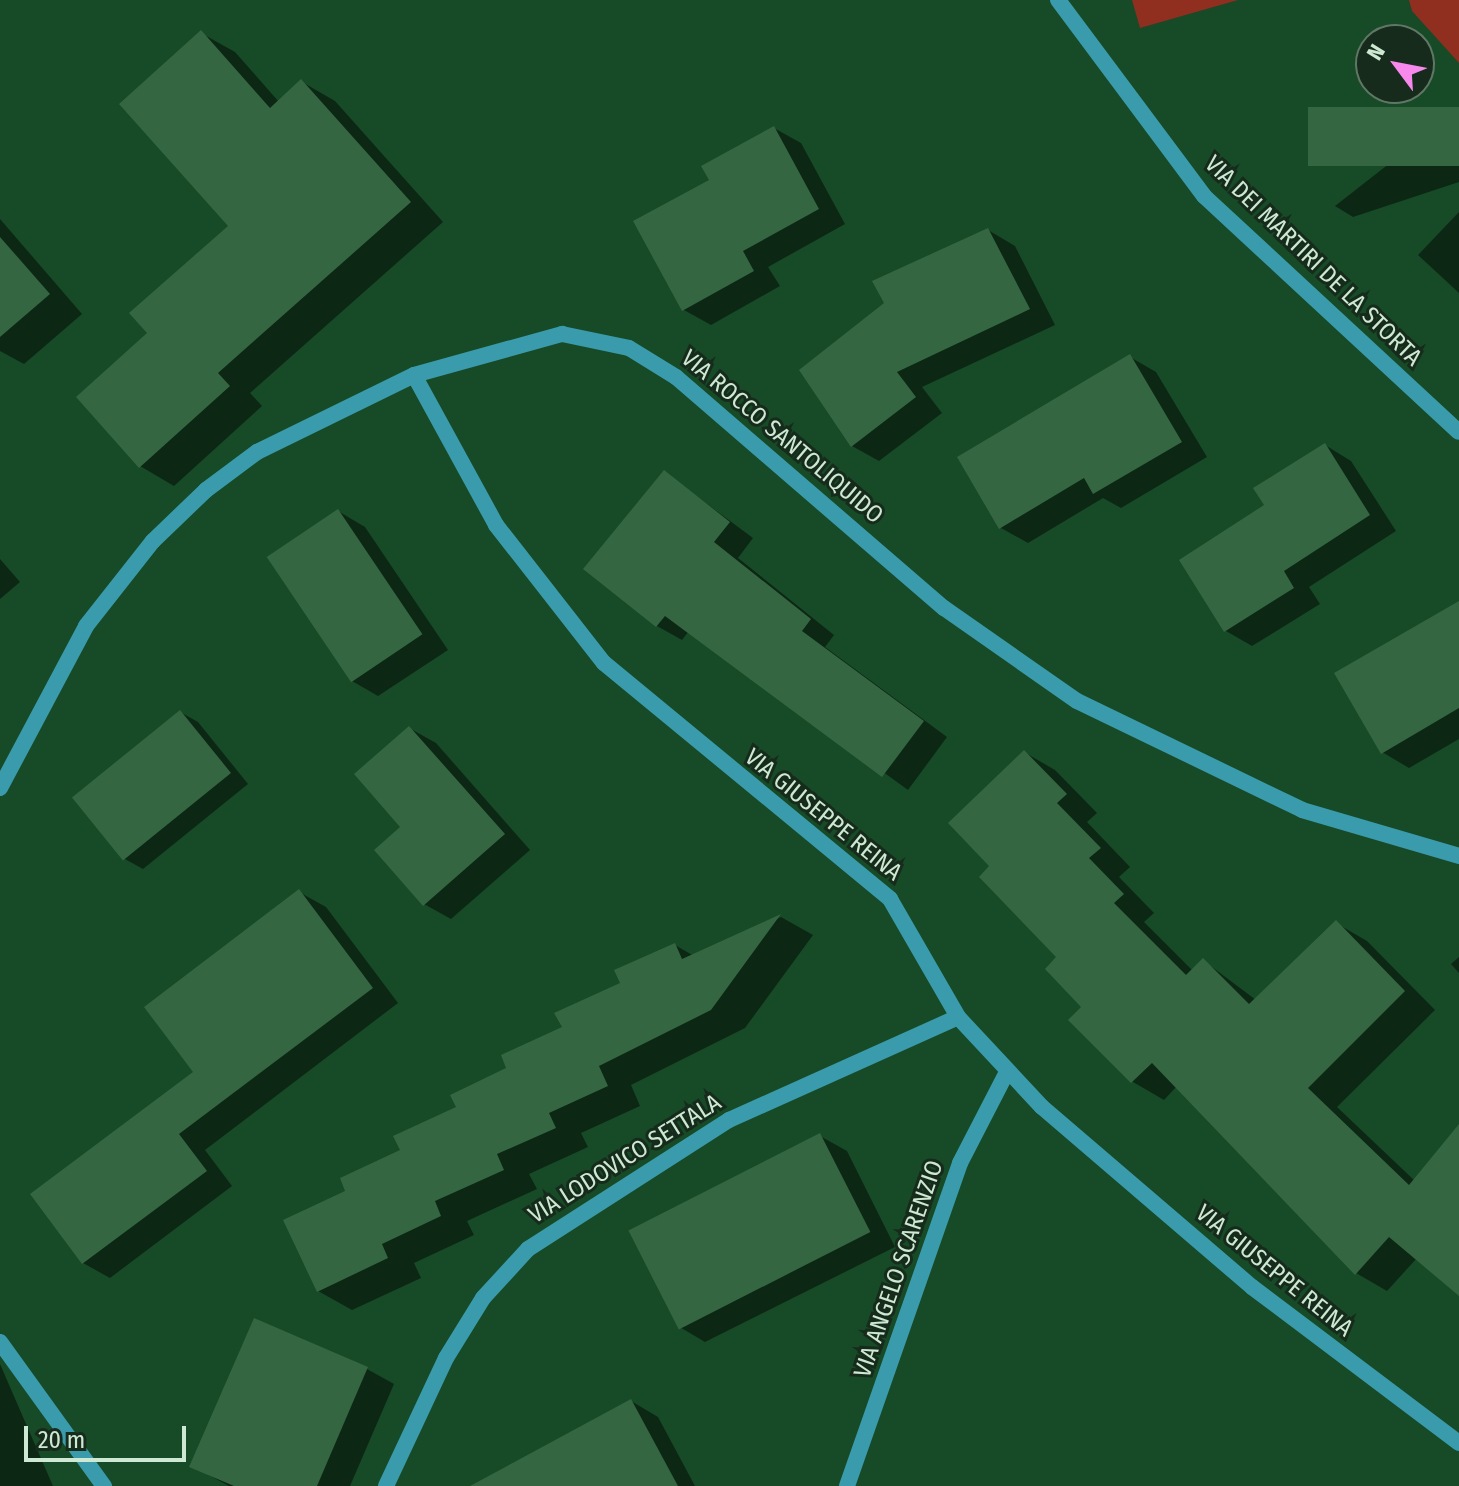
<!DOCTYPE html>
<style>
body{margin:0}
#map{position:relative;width:1459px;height:1486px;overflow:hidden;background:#174a27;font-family:"Fira Sans Condensed",sans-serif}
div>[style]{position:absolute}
.green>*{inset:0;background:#902e20}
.shadow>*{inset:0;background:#0007}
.building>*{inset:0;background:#346641;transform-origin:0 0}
.minor>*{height:16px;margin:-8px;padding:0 8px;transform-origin:8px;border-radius:8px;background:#3a9bac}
span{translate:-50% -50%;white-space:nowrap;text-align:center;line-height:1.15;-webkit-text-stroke:6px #162b1b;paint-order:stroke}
.street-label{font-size:24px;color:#cee9d3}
.north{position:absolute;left:1355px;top:24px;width:80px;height:80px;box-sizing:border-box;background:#162b1b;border:2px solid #607765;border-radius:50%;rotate:302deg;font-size:22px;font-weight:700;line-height:32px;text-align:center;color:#cee9d3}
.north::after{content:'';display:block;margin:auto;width:28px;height:36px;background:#f788ec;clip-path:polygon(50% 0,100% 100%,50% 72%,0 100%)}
.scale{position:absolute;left:24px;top:1426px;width:162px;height:36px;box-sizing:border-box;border:4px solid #cee9d3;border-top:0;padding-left:10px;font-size:24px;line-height:28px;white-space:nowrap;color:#cee9d3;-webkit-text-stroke:6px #162b1b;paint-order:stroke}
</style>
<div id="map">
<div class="green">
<i style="clip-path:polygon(1132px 0,1238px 0,1140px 28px)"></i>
<i style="clip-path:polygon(1409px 0,1459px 0,1459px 63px,1412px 11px)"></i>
</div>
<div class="shadow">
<i style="clip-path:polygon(201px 33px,235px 52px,279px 102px,302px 82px,335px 101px,443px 222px,250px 393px,262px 406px,174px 486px,140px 466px,150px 334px,230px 226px)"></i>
<i style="clip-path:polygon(1459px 109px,1459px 182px,1353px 217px,1335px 206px)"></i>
<i style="clip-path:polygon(774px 128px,801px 143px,845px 224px,768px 267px,780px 286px,711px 325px,684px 310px,711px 180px)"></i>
<i style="clip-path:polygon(1459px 212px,1459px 293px,1418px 255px)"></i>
<i style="clip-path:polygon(0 219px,82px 314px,24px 364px,0 351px)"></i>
<i style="clip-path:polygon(988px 230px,1015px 246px,1055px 325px,922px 387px,942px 413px,879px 461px,852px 446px,887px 303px)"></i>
<i style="clip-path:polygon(1130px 357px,1156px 372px,1207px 457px,1121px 508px,1103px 498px,1028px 543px,1001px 528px)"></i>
<i style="clip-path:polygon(1325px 445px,1351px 461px,1396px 531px,1309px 587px,1320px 604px,1252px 646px,1226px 631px,1267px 506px)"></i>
<i style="clip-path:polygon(664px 472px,753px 538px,738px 558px,834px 635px,825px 647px,947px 737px,908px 790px,689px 631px,682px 640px,657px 626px,586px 569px)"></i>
<i style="clip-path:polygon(338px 511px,365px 527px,448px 650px,378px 696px,352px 681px)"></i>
<i style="clip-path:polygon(0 559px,20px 582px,0 599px)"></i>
<i style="clip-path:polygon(1459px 603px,1459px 739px,1409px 768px,1382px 752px)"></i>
<i style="clip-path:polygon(180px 712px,198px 722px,248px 784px,143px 869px,125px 859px)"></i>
<i style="clip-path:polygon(409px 728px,436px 743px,530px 850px,451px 919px,424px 904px,403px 827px)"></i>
<i style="clip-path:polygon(1024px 752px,1055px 770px,1097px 813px,1087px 822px,1130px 867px,1119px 877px,1154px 913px,1144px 922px,1193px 971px,1204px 961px,1256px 1000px,1336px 923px,1367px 941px,1435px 1010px,1337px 1107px,1415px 1181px,1459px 1166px,1459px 1293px,1417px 1258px,1387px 1291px,1356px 1273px,1177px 1086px,1164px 1100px,1133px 1082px,1071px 1020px,1084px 1007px,1059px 958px,992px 866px)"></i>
<i style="clip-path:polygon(299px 892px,326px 907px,398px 1003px,205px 1150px,232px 1186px,110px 1278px,83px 1263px)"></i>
<i style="clip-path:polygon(781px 917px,813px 935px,745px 1028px,631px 1085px,640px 1106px,581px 1133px,588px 1147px,529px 1174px,537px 1189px,467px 1221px,474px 1235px,414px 1263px,421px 1278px,352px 1310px,318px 1291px,348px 1192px,675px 945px,694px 956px)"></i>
<i style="clip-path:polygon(1459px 957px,1459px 973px,1451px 964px)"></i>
<i style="clip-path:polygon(820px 1136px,847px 1151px,895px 1247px,705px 1342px,678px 1326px)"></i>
<i style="clip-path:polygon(0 1364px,53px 1486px,0 1486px)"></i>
<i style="clip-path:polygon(367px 1369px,394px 1384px,350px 1486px,229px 1486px,192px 1466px)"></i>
<i style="clip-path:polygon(631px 1401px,658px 1417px,695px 1486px,474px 1486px)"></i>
</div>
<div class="building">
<i style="clip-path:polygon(201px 30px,270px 108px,301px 79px,411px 202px,218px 373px,230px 386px,139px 468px,76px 397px,147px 333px,129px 313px,228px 226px,119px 104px)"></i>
<i style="left:1459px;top:107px;width:59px;height:151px;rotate:90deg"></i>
<i style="clip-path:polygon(774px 126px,819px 209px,743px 251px,754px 271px,682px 311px,633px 221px,709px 180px,701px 166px)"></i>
<i style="clip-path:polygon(988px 228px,1030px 309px,897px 372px,916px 397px,851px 447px,799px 370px,884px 303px,872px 281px)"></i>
<i style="clip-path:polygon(0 237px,50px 294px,0 337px)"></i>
<i style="clip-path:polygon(1130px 354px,1182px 442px,1093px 494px,1084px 478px,999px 529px,957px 457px)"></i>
<i style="clip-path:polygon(1325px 443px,1370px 515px,1284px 571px,1294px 588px,1224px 632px,1179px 560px,1264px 505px,1253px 488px)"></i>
<i style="clip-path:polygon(664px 470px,730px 522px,714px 542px,811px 619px,802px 631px,924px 721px,882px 777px,665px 616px,656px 627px,583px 569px)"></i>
<i style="left:338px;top:509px;width:151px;height:86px;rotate:56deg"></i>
<i style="clip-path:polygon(1459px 601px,1459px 708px,1381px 754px,1334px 673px)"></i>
<i style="left:180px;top:710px;width:81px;height:139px;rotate:51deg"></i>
<i style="clip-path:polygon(409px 726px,505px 834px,423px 906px,374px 850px,400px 827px,354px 774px)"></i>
<i style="clip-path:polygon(1024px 750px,1067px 794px,1057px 803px,1101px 848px,1089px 858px,1124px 894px,1114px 903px,1186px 975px,1203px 958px,1249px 1004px,1336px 920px,1405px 991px,1308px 1088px,1409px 1185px,1459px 1124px,1459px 1296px,1389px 1237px,1355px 1275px,1152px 1063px,1131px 1083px,1068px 1020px,1081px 1007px,1045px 969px,1056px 957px,979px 877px,989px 866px,948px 823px)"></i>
<i style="clip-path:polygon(299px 889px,373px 988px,179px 1134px,207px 1171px,82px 1264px,30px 1194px,193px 1072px,144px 1007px)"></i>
<i style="clip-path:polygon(781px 914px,711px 1010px,599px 1066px,608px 1086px,549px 1113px,556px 1128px,497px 1154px,504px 1170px,435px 1201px,441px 1216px,382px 1244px,388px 1258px,317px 1292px,283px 1220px,345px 1191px,340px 1178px,400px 1150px,393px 1136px,456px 1107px,450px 1095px,506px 1068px,501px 1055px,562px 1027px,554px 1013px,620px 983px,614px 970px,675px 943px,682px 959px)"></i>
<i style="left:820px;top:1133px;width:111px;height:215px;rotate:63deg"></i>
<i style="clip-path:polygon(254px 1318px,368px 1367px,317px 1486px,234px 1486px,189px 1467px)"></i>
<i style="clip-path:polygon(631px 1399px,678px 1486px,470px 1486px)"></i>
</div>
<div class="minor">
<i style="left:1058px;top:0;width:244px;rotate:53.3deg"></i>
<i style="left:1204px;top:196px;width:347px;rotate:42.8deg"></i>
<i style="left:414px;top:375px;width:171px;rotate:61.3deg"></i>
<i style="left:496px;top:525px;width:175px;rotate:52deg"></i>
<i style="left:604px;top:663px;width:371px;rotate:39.5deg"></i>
<i style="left:890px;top:899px;width:136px;rotate:60deg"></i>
<i style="left:958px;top:1017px;width:123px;rotate:47deg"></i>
<i style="left:1042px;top:1107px;width:277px;rotate:40.6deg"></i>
<i style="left:1252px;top:1287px;width:259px;rotate:37deg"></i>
<i style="left:0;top:788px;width:183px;rotate:-62deg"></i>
<i style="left:86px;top:626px;width:108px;rotate:-51.8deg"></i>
<i style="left:153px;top:541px;width:74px;rotate:-43.9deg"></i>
<i style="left:206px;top:490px;width:64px;rotate:-36.7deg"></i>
<i style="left:257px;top:452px;width:175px;rotate:-26.1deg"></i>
<i style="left:414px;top:375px;width:154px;rotate:-15.5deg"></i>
<i style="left:562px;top:334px;width:68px;rotate:11.8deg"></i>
<i style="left:629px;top:348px;width:55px;rotate:31.7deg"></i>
<i style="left:676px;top:377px;width:354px;rotate:40.8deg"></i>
<i style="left:944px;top:608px;width:162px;rotate:35deg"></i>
<i style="left:1077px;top:701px;width:250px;rotate:25.8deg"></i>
<i style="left:1302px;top:810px;width:164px;rotate:16.3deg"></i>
<i style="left:0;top:1342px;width:178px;rotate:54.2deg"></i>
<i style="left:386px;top:1486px;width:141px;rotate:-64.9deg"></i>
<i style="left:446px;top:1358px;width:70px;rotate:-58.3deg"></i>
<i style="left:483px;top:1298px;width:67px;rotate:-47.4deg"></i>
<i style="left:528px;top:1249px;width:239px;rotate:-32.7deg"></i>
<i style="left:729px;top:1120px;width:251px;rotate:-24.2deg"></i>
<i style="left:847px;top:1486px;width:342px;rotate:-70.7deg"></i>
<i style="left:960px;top:1163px;width:102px;rotate:-62.7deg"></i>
</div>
<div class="street-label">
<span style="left:1313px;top:261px;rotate:44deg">VIA DEI MARTIRI DE LA STORTA</span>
<span style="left:782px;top:437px;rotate:40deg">VIA ROCCO SANTOLIQUIDO</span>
<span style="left:823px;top:815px;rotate:39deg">VIA GIUSEPPE REINA</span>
<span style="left:625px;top:1159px;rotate:-32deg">VIA LODOVICO SETTALA</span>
<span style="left:899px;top:1269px;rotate:-71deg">VIA ANGELO SCARENZIO</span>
<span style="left:1274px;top:1271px;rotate:39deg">VIA GIUSEPPE REINA</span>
</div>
<div class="north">N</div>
<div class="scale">20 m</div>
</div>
